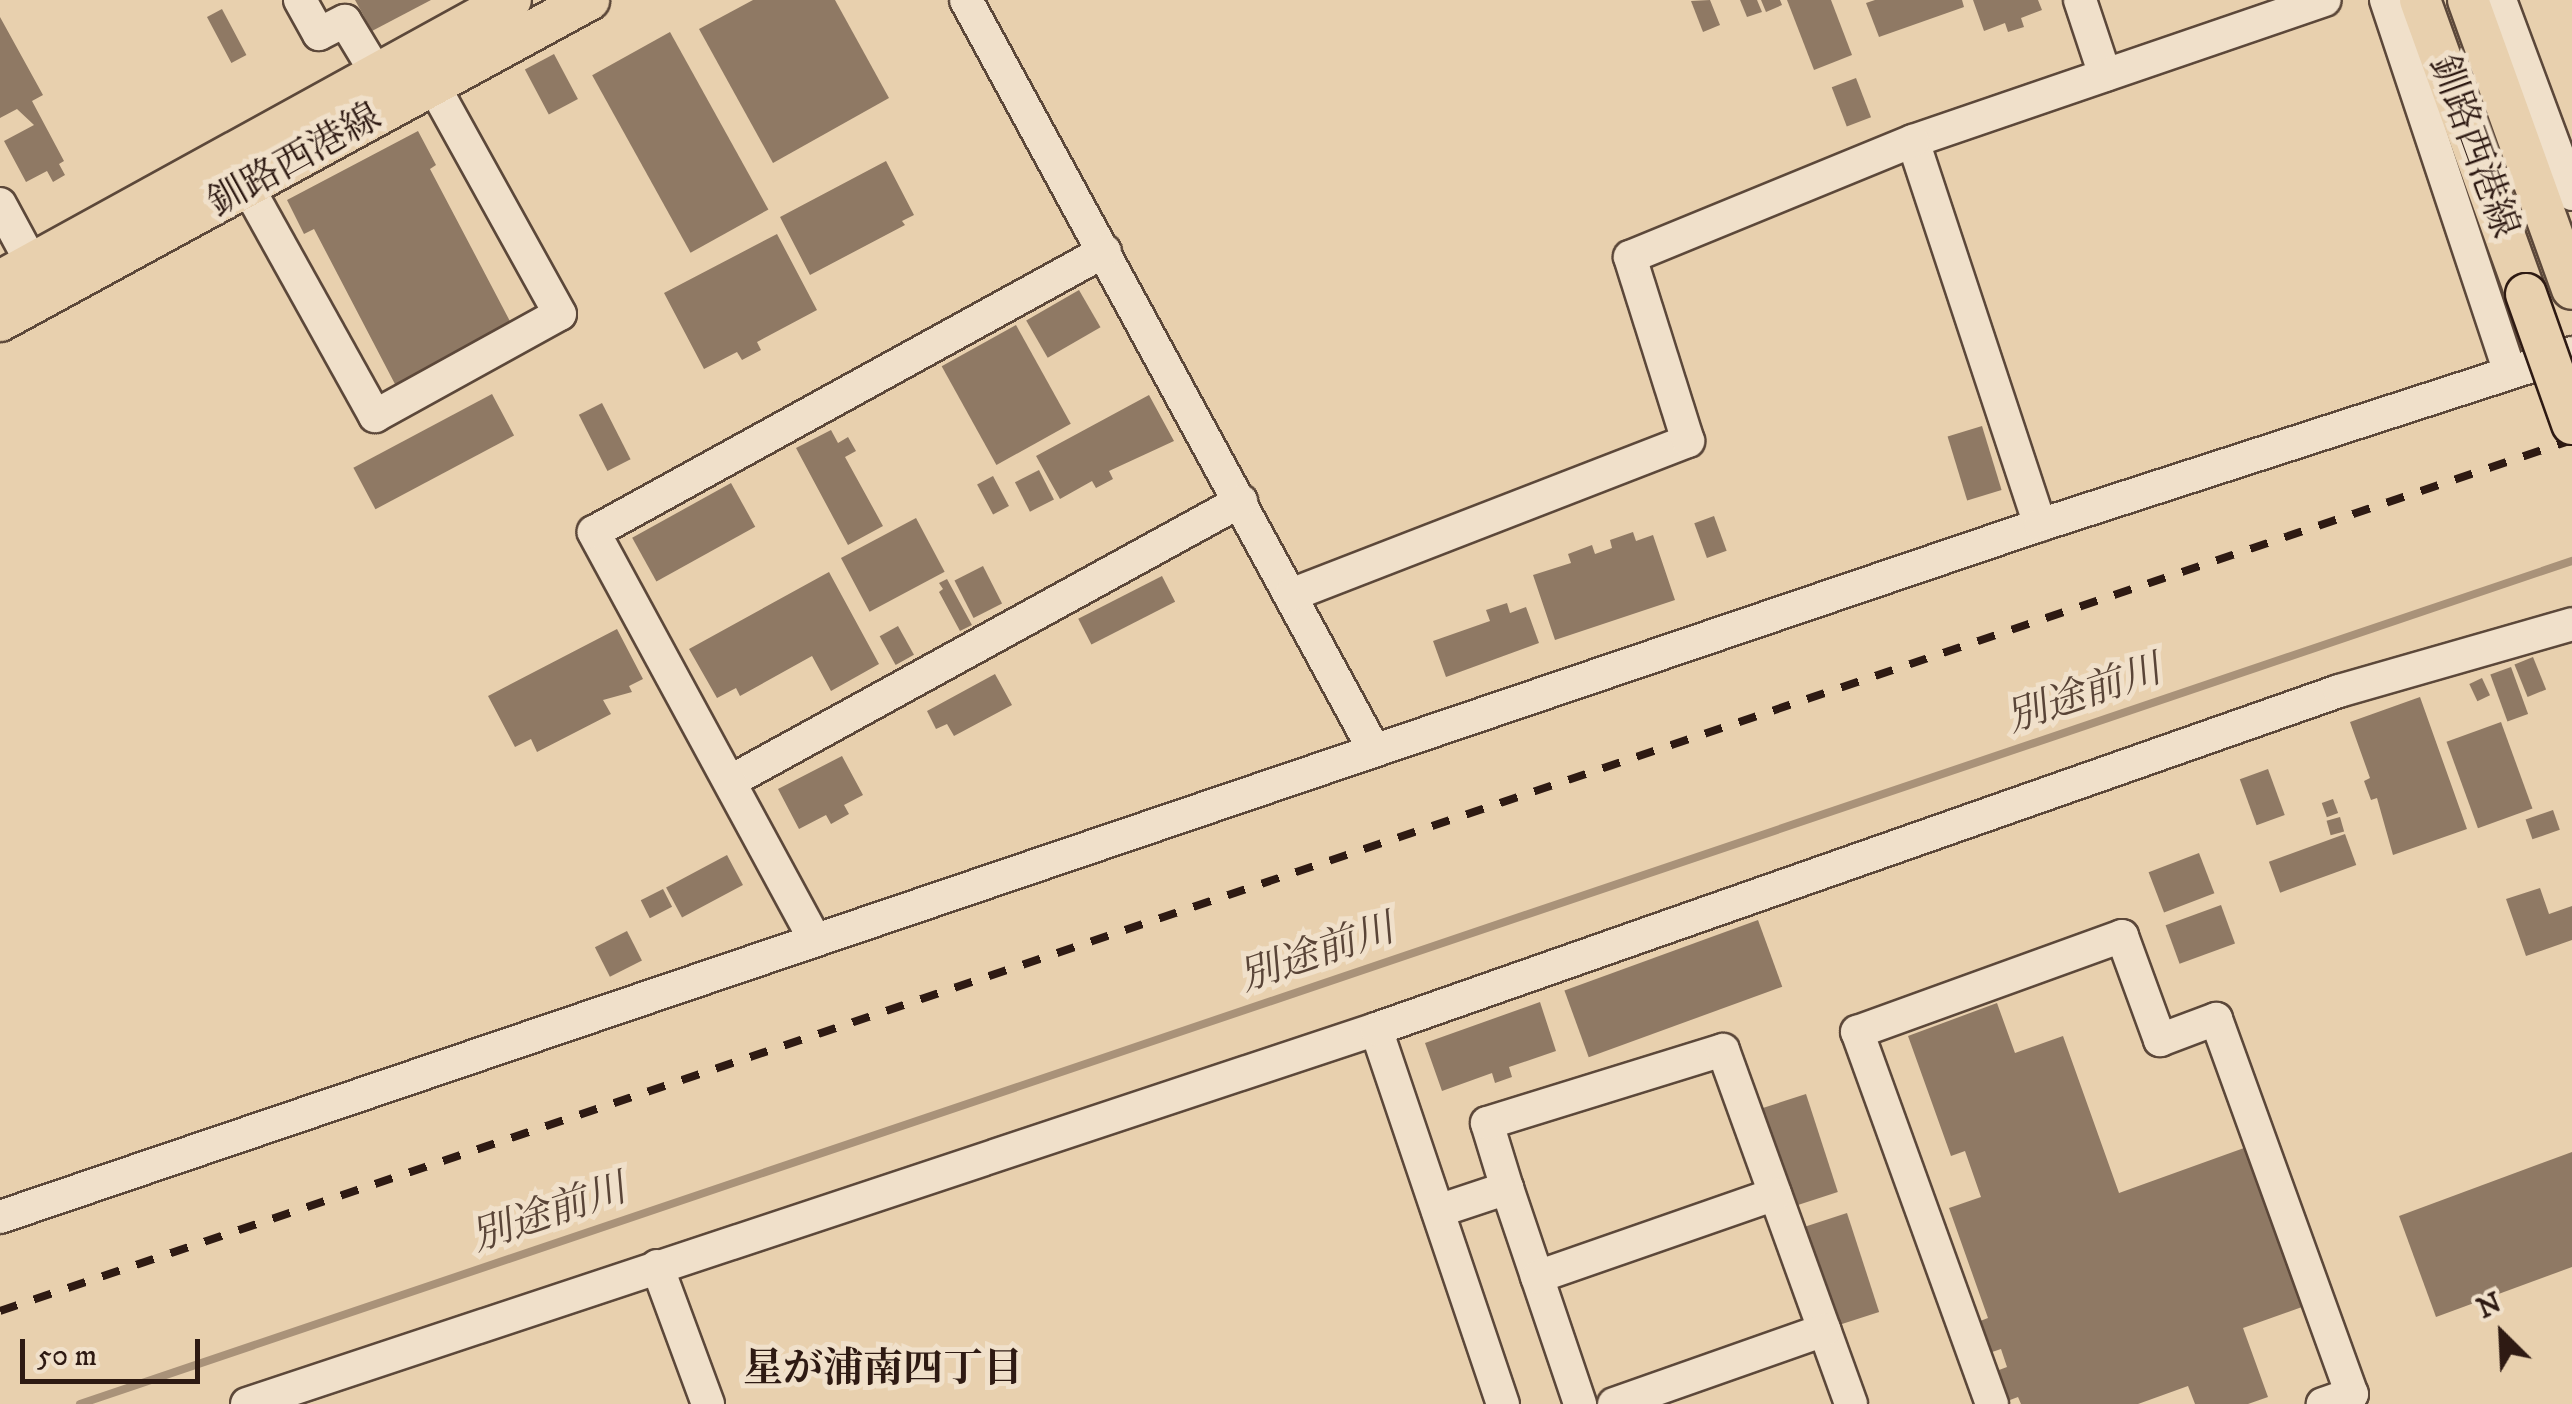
<!DOCTYPE html>
<meta charset="utf-8">
<style>
body{margin:0}
#map{position:relative;width:2572px;height:1404px;overflow:hidden;background:#e8d0ae;font-family:"IM FELL DW Pica","Noto Serif JP",serif}
div>[style]{position:absolute}
.stream>*{height:8px;margin:-4px;padding:0 4px;transform-origin:4px;border-radius:4px;background:#a99279}
.building>*{inset:0;background:#8f7964;transform-origin:0 0}
.roads{filter:drop-shadow(2px 0 #5c483a) drop-shadow(-2px 0 #5c483a) drop-shadow(0 2px #5c483a) drop-shadow(0 -2px #5c483a)}
.minor>*{height:32px;margin:-16px;padding:0 16px;transform-origin:16px;border-radius:16px;background:#f0e0ca}
.major>*{height:40px;margin:-20px;padding:0 20px;transform-origin:20px;border-radius:20px;background:#e8d0ae}
.rail>*{height:8px;margin-top:-4px;transform-origin:0;background:repeating-linear-gradient(90deg,#2e1a13 0 18px,transparent 0 36px)}
.bridges{filter:drop-shadow(2px 0 #2e1a13) drop-shadow(-2px 0 #2e1a13) drop-shadow(0 2px #2e1a13) drop-shadow(0 -2px #2e1a13)}
.major-bridge>*{height:40px;margin:-20px;padding:0 20px;transform-origin:20px;border-radius:20px;background:#e8d0ae}
span{translate:-50% -50%;white-space:nowrap;text-align:center;line-height:1.15;-webkit-text-stroke:10px #f0e0ca;paint-order:stroke}
.street-label{font-size:38px;color:#2e1a13}
.water-label{font-size:40px;color:#594437;font-style:italic}
.neighbourhood-label{font-size:40px;color:#2e1a13;font-weight:700}
.north{position:absolute;left:2452px;top:1284px;width:100px;height:100px;-webkit-text-stroke:8px #f0e0ca;paint-order:stroke;rotate:336deg;font-size:28px;font-weight:700;line-height:40px;text-align:center;color:#2e1a13}
.north::after{content:'';display:block;margin:auto;width:35px;height:45px;background:#2e1a13;clip-path:polygon(50% 0,100% 100%,50% 72%,0 100%)}
.scale{position:absolute;left:20px;top:1339px;width:180px;height:45px;box-sizing:border-box;border:5px solid #2e1a13;border-top:0;padding-left:12px;font-size:30px;line-height:35px;white-space:nowrap;color:#2e1a13;-webkit-text-stroke:8px #f0e0ca;paint-order:stroke}
</style>
<div id="map">
<div class="stream">
<i style="left:80px;top:1404px;width:2631px;rotate:-18.69deg"></i>
</div>
<div class="building">
<i style="clip-path:polygon(355px 0,431px 0,372px 31px)"></i>
<i style="clip-path:polygon(753px 0,835px 0,889px 98px,773px 163px,699px 29px)"></i>
<i style="clip-path:polygon(1710px 0,1720px 25px,1703px 32px,1691px 1px)"></i>
<i style="clip-path:polygon(1740px 0,1757px 0,1762px 12px,1747px 17px)"></i>
<i style="clip-path:polygon(1761px 0,1780px 0,1782px 5px,1766px 12px)"></i>
<i style="clip-path:polygon(1787px 0,1831px 0,1852px 55px,1814px 70px)"></i>
<i style="clip-path:polygon(1875px 0,1962px 0,1964px 7px,1879px 37px,1866px 3px)"></i>
<i style="clip-path:polygon(1973px 0,2038px 0,2042px 10px,2021px 18px,2024px 27px,2008px 32px,2005px 23px,1984px 31px)"></i>
<i style="left:222px;top:9px;width:52px;height:17px;rotate:62deg"></i>
<i style="clip-path:polygon(0 17px,43px 95px,32px 101px,64px 161px,59px 164px,65px 175px,53px 182px,47px 171px,26px 182px,4px 141px,34px 125px,17px 109px,0 118px)"></i>
<i style="left:670px;top:32px;width:203px;height:89px;rotate:61deg"></i>
<i style="left:554px;top:54px;width:51px;height:33px;rotate:62deg"></i>
<i style="left:1856px;top:78px;width:42px;height:26px;rotate:69deg"></i>
<i style="clip-path:polygon(418px 131px,436px 165px,430px 169px,512px 325px,396px 386px,314px 229px,304px 234px,287px 200px)"></i>
<i style="clip-path:polygon(886px 161px,914px 215px,902px 221px,905px 225px,810px 275px,780px 217px)"></i>
<i style="clip-path:polygon(777px 234px,817px 310px,757px 342px,761px 350px,742px 360px,737px 352px,704px 369px,664px 293px)"></i>
<i style="left:1079px;top:290px;width:43px;height:61px;rotate:60deg"></i>
<i style="left:1016px;top:325px;width:113px;height:85px;rotate:61deg"></i>
<i style="left:492px;top:394px;width:47px;height:157px;rotate:62deg"></i>
<i style="clip-path:polygon(1149px 395px,1174px 441px,1109px 471px,1113px 479px,1096px 488px,1092px 481px,1060px 499px,1036px 456px)"></i>
<i style="left:602px;top:403px;width:63px;height:26px;rotate:63deg"></i>
<i style="left:1982px;top:426px;width:67px;height:36px;rotate:73deg"></i>
<i style="clip-path:polygon(831px 430px,838px 443px,848px 437px,856px 451px,845px 457px,883px 526px,848px 545px,796px 448px)"></i>
<i style="left:1039px;top:470px;width:33px;height:27px;rotate:63deg"></i>
<i style="left:993px;top:476px;width:34px;height:18px;rotate:62deg"></i>
<i style="left:731px;top:483px;width:50px;height:113px;rotate:61deg"></i>
<i style="left:1714px;top:516px;width:37px;height:21px;rotate:70deg"></i>
<i style="left:916px;top:518px;width:61px;height:85px;rotate:62deg"></i>
<i style="clip-path:polygon(1633px 532px,1636px 541px,1653px 535px,1675px 600px,1555px 640px,1533px 575px,1571px 563px,1568px 554px,1592px 545px,1595px 554px,1612px 548px,1610px 540px)"></i>
<i style="left:983px;top:566px;width:42px;height:32px;rotate:63deg"></i>
<i style="clip-path:polygon(829px 572px,879px 664px,831px 691px,812px 656px,740px 696px,736px 688px,717px 698px,689px 649px)"></i>
<i style="left:1162px;top:576px;width:29px;height:94px;rotate:63deg"></i>
<i style="clip-path:polygon(947px 579px,972px 625px,960px 631px,939px 592px,943px 589px,939px 583px)"></i>
<i style="clip-path:polygon(1507px 603px,1510px 613px,1526px 607px,1539px 643px,1446px 677px,1433px 641px,1490px 621px,1486px 610px)"></i>
<i style="left:898px;top:626px;width:33px;height:21px;rotate:61deg"></i>
<i style="clip-path:polygon(617px 629px,643px 679px,629px 686px,632px 692px,603px 700px,611px 714px,537px 752px,531px 739px,515px 747px,488px 696px)"></i>
<i style="left:2533px;top:657px;width:35px;height:20px;rotate:68deg"></i>
<i style="left:2511px;top:667px;width:50px;height:22px;rotate:70deg"></i>
<i style="clip-path:polygon(995px 674px,1012px 705px,954px 736px,947px 724px,936px 729px,927px 711px)"></i>
<i style="left:2482px;top:678px;width:19px;height:14px;rotate:65deg"></i>
<i style="clip-path:polygon(2420px 697px,2467px 829px,2393px 855px,2377px 798px,2371px 800px,2364px 781px,2370px 778px,2350px 722px)"></i>
<i style="left:2501px;top:722px;width:92px;height:58px;rotate:70deg"></i>
<i style="clip-path:polygon(842px 756px,863px 795px,844px 805px,849px 814px,831px 824px,826px 815px,799px 829px,778px 789px)"></i>
<i style="left:2268px;top:769px;width:49px;height:30px;rotate:70deg"></i>
<i style="left:2333px;top:799px;width:15px;height:12px;rotate:70deg"></i>
<i style="left:2553px;top:810px;width:21px;height:29px;rotate:71deg"></i>
<i style="left:2340px;top:817px;width:15px;height:14px;rotate:74deg"></i>
<i style="left:2345px;top:834px;width:33px;height:81px;rotate:70deg"></i>
<i style="left:2199px;top:853px;width:43px;height:54px;rotate:69deg"></i>
<i style="left:727px;top:855px;width:34px;height:69px;rotate:62deg"></i>
<i style="clip-path:polygon(2540px 888px,2549px 914px,2572px 906px,2572px 940px,2526px 956px,2506px 899px)"></i>
<i style="left:663px;top:889px;width:20px;height:25px;rotate:63deg"></i>
<i style="left:2221px;top:905px;width:41px;height:59px;rotate:70deg"></i>
<i style="left:1758px;top:920px;width:71px;height:206px;rotate:70deg"></i>
<i style="left:627px;top:931px;width:33px;height:36px;rotate:63deg"></i>
<i style="clip-path:polygon(1540px 1002px,1556px 1051px,1509px 1067px,1512px 1077px,1495px 1083px,1492px 1073px,1442px 1091px,1425px 1043px)"></i>
<i style="clip-path:polygon(1997px 1003px,2015px 1053px,2063px 1036px,2119px 1193px,2244px 1148px,2302px 1307px,2243px 1328px,2268px 1397px,2248px 1404px,2195px 1404px,2188px 1386px,2138px 1404px,2021px 1404px,2018px 1397px,2002px 1403px,1991px 1373px,2007px 1367px,2001px 1349px,1986px 1354px,1975px 1323px,1988px 1318px,1949px 1208px,1981px 1197px,1965px 1151px,1951px 1156px,1908px 1036px)"></i>
<i style="left:1806px;top:1094px;width:103px;height:74px;rotate:72deg"></i>
<i style="clip-path:polygon(2572px 1152px,2572px 1267px,2436px 1317px,2399px 1216px)"></i>
<i style="left:1847px;top:1213px;width:104px;height:75px;rotate:72deg"></i>
</div>
<div class="roads">
<div class="minor">
<i style="left:300px;top:0;width:39px;rotate:61deg"></i>
<i style="left:319px;top:34px;width:29px;rotate:-27deg"></i>
<i style="left:345px;top:21px;width:62px;rotate:58.9deg"></i>
<i style="left:966px;top:0;width:854px;rotate:61.45deg"></i>
<i style="left:2080px;top:0;width:79px;rotate:71.6deg"></i>
<i style="left:2386px;top:0;width:390px;rotate:71.6deg"></i>
<i style="left:2500px;top:0;width:207px;rotate:69.6deg"></i>
<i style="left:237px;top:168px;width:284px;rotate:60.9deg"></i>
<i style="left:375px;top:416px;width:211px;rotate:-28.9deg"></i>
<i style="left:560px;top:314px;width:262px;rotate:-119deg"></i>
<i style="left:0;top:204px;width:89px;rotate:61.7deg"></i>
<i style="left:2040px;top:525px;width:404px;rotate:-108.3deg"></i>
<i style="left:1913px;top:141px;width:435px;rotate:-18.9deg"></i>
<i style="left:1291px;top:595px;width:426px;rotate:-21.2deg"></i>
<i style="left:1688px;top:441px;width:193px;rotate:-107.5deg"></i>
<i style="left:1630px;top:257px;width:306px;rotate:-22.3deg"></i>
<i style="left:731px;top:781px;width:582px;rotate:-28.77deg"></i>
<i style="left:814px;top:938px;width:462px;rotate:-118.5deg"></i>
<i style="left:594px;top:532px;width:583px;rotate:-28.81deg"></i>
<i style="left:1376px;top:1029px;width:396px;rotate:71.3deg"></i>
<i style="left:1507px;top:1188px;width:68px;rotate:-107.1deg"></i>
<i style="left:1487px;top:1123px;width:247px;rotate:-17.2deg"></i>
<i style="left:1723px;top:1050px;width:376px;rotate:70.1deg"></i>
<i style="left:1438px;top:1211px;width:73px;rotate:-18.4deg"></i>
<i style="left:1507px;top:1188px;width:228px;rotate:71.3deg"></i>
<i style="left:0;top:1217px;width:2154px;rotate:-18.74deg"></i>
<i style="left:2040px;top:525px;width:559px;rotate:-17.92deg"></i>
<i style="left:657px;top:1266px;width:147px;rotate:69.7deg"></i>
<i style="left:1537px;top:1277px;width:252px;rotate:-19.2deg"></i>
<i style="left:247px;top:1404px;width:1190px;rotate:-18.37deg"></i>
<i style="left:1376px;top:1029px;width:1021px;rotate:-19.34deg"></i>
<i style="left:2339px;top:691px;width:242px;rotate:-16deg"></i>
<i style="left:1614px;top:1404px;width:223px;rotate:-19.4deg"></i>
<i style="left:1992px;top:1404px;width:396px;rotate:-109.9deg"></i>
<i style="left:1857px;top:1032px;width:282px;rotate:-19.9deg"></i>
<i style="left:2122px;top:936px;width:111px;rotate:69.9deg"></i>
<i style="left:2160px;top:1040px;width:60px;rotate:-20.6deg"></i>
<i style="left:2216px;top:1019px;width:399px;rotate:70.1deg"></i>
<i style="left:2352px;top:1394px;width:31px;rotate:161deg"></i>
</div>
<div class="major">
<i style="left:2420px;top:0;width:313px;rotate:70.2deg"></i>
<i style="left:2468px;top:0;width:307px;rotate:70.2deg"></i>
<i style="left:0;top:281px;width:583px;rotate:-28.81deg"></i>
<i style="left:0;top:321px;width:671px;rotate:-28.59deg"></i>
</div>
</div>
<div class="rail">
<i style="left:0;top:1311px;width:2715px;rotate:-18.71deg"></i>
</div>
<div class="bridges">
<div class="major-bridge">
<i style="left:2526px;top:294px;width:138px;rotate:70.5deg"></i>
</div>
</div>
<div class="street-label">
<span style="left:2473px;top:147px;rotate:70deg">釧路西港線</span>
<span style="left:295px;top:161px;rotate:-29deg">釧路西港線</span>
</div>
<div class="water-label">
<span style="left:2084px;top:695px;rotate:-19deg">別途前川</span>
<span style="left:1317px;top:954px;rotate:-19deg">別途前川</span>
<span style="left:549px;top:1214px;rotate:-19deg">別途前川</span>
</div>
<div class="neighbourhood-label">
<span style="left:883px;top:1370px">星が浦南四丁目</span>
</div>
<div class="north">N</div>
<div class="scale">50 m</div>
</div>
